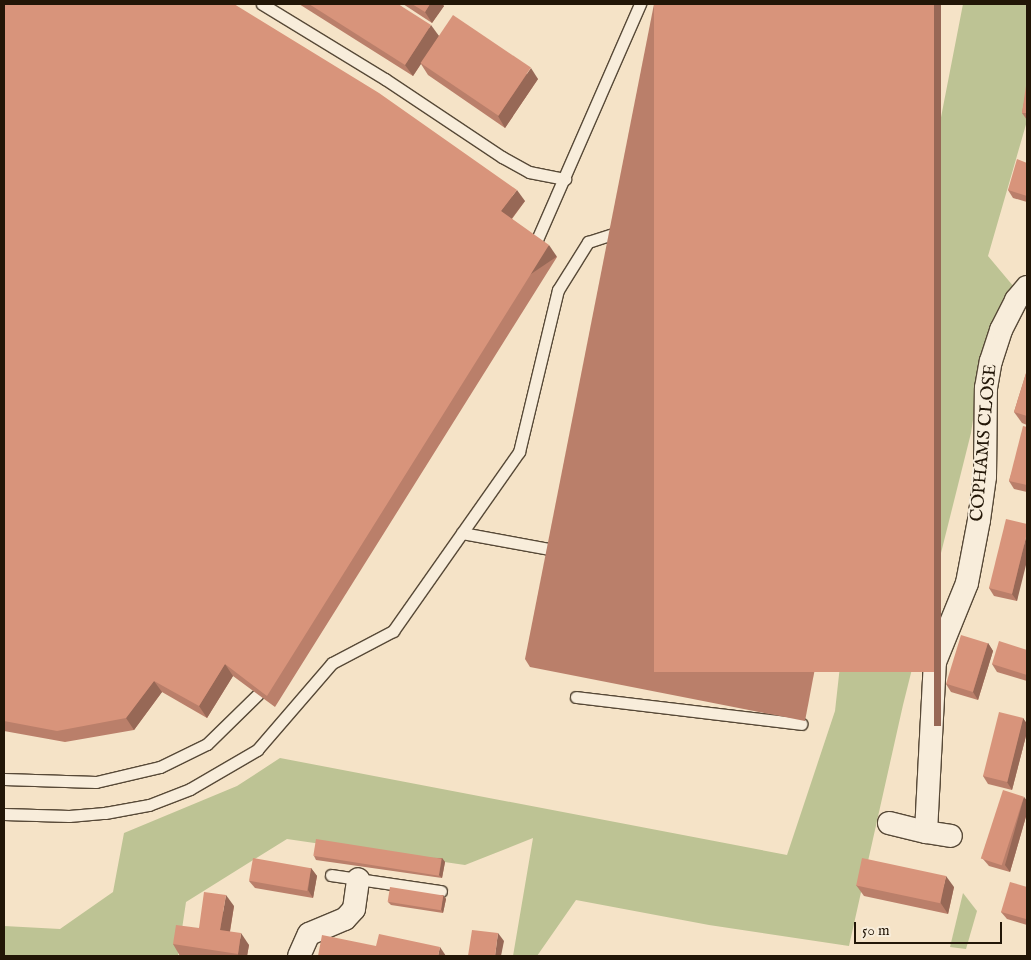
<!DOCTYPE html>
<style>
body{margin:0}
#map{position:relative;width:1031px;height:960px;overflow:hidden;background:#f5e3c7;font-family:"IM FELL English",serif}
div>[style]{position:absolute}
.green>*{inset:0;background:#bdc394}
.roads{filter:drop-shadow(1px 0 #574937) drop-shadow(-1px 0 #574937) drop-shadow(0 1px #574937) drop-shadow(0 -1px #574937)}
.lane>*{height:11px;margin:-5.5px;padding:0 5.5px;transform-origin:5.5px;border-radius:5.5px;background:#f8eddb}
.street>*{height:22px;margin:-11px;padding:0 11px;transform-origin:11px;border-radius:11px;background:#f8eddb}
.wall>*{inset:0;background:#ba7f6a}
.shaded-wall>*{inset:0;background:#976856;transform-origin:0 0}
.building>*{inset:0;background:#d8947b;transform-origin:0 0}
span{translate:-50% -50%;white-space:nowrap;text-align:center;line-height:1.15;-webkit-text-stroke:4px #f8eddb;paint-order:stroke}
.street-label{font-size:18px;color:#221607}
.frame{position:absolute;inset:0;border:5px solid #221607;pointer-events:none}
.scale{position:absolute;left:854px;top:922px;width:148px;height:22px;box-sizing:border-box;border:2px solid #221607;border-top:0;padding-left:6px;font-size:15px;line-height:18px;white-space:nowrap;color:#221607;-webkit-text-stroke:4px #f8eddb;paint-order:stroke}
</style>
<div id="map">
<div class="green">
<i style="clip-path:polygon(963px 4px,1027px 4px,1027px 121px,988px 256px,1014px 287px,982px 359px,971px 433px,903px 705px,849px 946px,709px 925px,576px 900px,537px 956px,513px 956px,533px 838px,465px 865px,287px 839px,186px 902px,178px 956px,4px 956px,4px 926px,60px 929px,113px 892px,124px 833px,237px 786px,280px 758px,787px 855px,835px 711px,854px 539px,890px 380px)"></i>
<i style="clip-path:polygon(963px 893px,977px 911px,966px 949px,950px 947px)"></i>
</div>
<div class="roads">
<div class="lane">
<i style="left:262px;top:4px;width:144px;rotate:31.4deg"></i>
<i style="left:385px;top:79px;width:141px;rotate:33.7deg"></i>
<i style="left:502px;top:157px;width:31px;rotate:29deg"></i>
<i style="left:529px;top:172px;width:37px;rotate:11deg"></i>
<i style="left:536px;top:242px;width:260px;rotate:-66.4deg"></i>
<i style="left:462px;top:533px;width:88px;rotate:10.4deg"></i>
<i style="left:576px;top:697px;width:227px;rotate:6.8deg"></i>
<i style="left:4px;top:779px;width:92px;rotate:1.9deg"></i>
<i style="left:96px;top:782px;width:66px;rotate:-13.2deg"></i>
<i style="left:160px;top:767px;width:52px;rotate:-26.1deg"></i>
<i style="left:207px;top:744px;width:71px;rotate:-44.4deg"></i>
<i style="left:4px;top:814px;width:65px;rotate:1.8deg"></i>
<i style="left:69px;top:816px;width:36px;rotate:-5deg"></i>
<i style="left:105px;top:813px;width:45px;rotate:-10.3deg"></i>
<i style="left:149px;top:805px;width:44px;rotate:-21.3deg"></i>
<i style="left:190px;top:789px;width:78px;rotate:-30.2deg"></i>
<i style="left:257px;top:750px;width:115px;rotate:-49.2deg"></i>
<i style="left:332px;top:663px;width:69px;rotate:-27.7deg"></i>
<i style="left:393px;top:631px;width:219px;rotate:-54.9deg"></i>
<i style="left:519px;top:452px;width:167px;rotate:-76.5deg"></i>
<i style="left:558px;top:290px;width:57px;rotate:-58deg"></i>
<i style="left:588px;top:242px;width:32px;rotate:-18deg"></i>
<i style="left:331px;top:875px;width:111px;rotate:8.3deg"></i>
</div>
<div class="street">
<i style="left:889px;top:823px;width:38px;rotate:14deg"></i>
<i style="left:926px;top:832px;width:170px;rotate:-87deg"></i>
<i style="left:935px;top:662px;width:85px;rotate:-67.9deg"></i>
<i style="left:967px;top:583px;width:64px;rotate:-79.2deg"></i>
<i style="left:979px;top:520px;width:43px;rotate:-82.1deg"></i>
<i style="left:985px;top:477px;width:89px;rotate:-89.4deg"></i>
<i style="left:986px;top:388px;width:27px;rotate:-80deg"></i>
<i style="left:991px;top:361px;width:33px;rotate:-72deg"></i>
<i style="left:1001px;top:330px;width:34px;rotate:-63deg"></i>
<i style="left:1016px;top:300px;width:17px;rotate:-50deg"></i>
<i style="left:926px;top:832px;width:25px;rotate:9deg"></i>
<i style="left:299px;top:956px;width:24px;rotate:-66deg"></i>
<i style="left:309px;top:934px;width:39px;rotate:-23deg"></i>
<i style="left:345px;top:919px;width:13px;rotate:-48deg"></i>
<i style="left:354px;top:909px;width:30px;rotate:-82deg"></i>
</div>
</div>
<div class="wall">
<i style="clip-path:polygon(4px 4px,525px 201px,512px 219px,557px 257px,275px 707px,233px 676px,207px 718px,162px 692px,134px 730px,65px 742px,4px 731px)"></i>
<i style="clip-path:polygon(299px 4px,398px 4px,439px 36px,538px 79px,505px 128px,428px 75px,421px 64px,413px 76px)"></i>
<i style="clip-path:polygon(403px 4px,442px 4px,444px 6px,432px 23px)"></i>
<i style="clip-path:polygon(654px 4px,941px 4px,805px 721px,530px 667px,525px 659px)"></i>
<i style="clip-path:polygon(1027px 86px,1027px 120px,1022px 113px)"></i>
<i style="clip-path:polygon(1027px 163px,1027px 202px,1013px 198px,1008px 190px)"></i>
<i style="clip-path:polygon(1027px 370px,1027px 425px,1022px 423px,1014px 412px)"></i>
<i style="clip-path:polygon(1027px 427px,1027px 492px,1014px 489px,1009px 481px)"></i>
<i style="clip-path:polygon(1027px 524px,1017px 601px,994px 596px,989px 588px)"></i>
<i style="clip-path:polygon(988px 643px,993px 651px,978px 700px,951px 692px,946px 684px)"></i>
<i style="clip-path:polygon(1027px 650px,1027px 681px,997px 672px,992px 664px)"></i>
<i style="clip-path:polygon(1023px 718px,1027px 724px,1027px 732px,1012px 790px,988px 784px,983px 776px)"></i>
<i style="clip-path:polygon(1024px 797px,1027px 801px,1027px 813px,1010px 872px,989px 866px,983px 859px)"></i>
<i style="clip-path:polygon(314px 856px,442px 858px,445px 862px,442px 878px,316px 860px)"></i>
<i style="clip-path:polygon(311px 868px,317px 876px,313px 898px,255px 888px,249px 881px)"></i>
<i style="clip-path:polygon(856px 885px,954px 887px,948px 914px,864px 896px)"></i>
<i style="clip-path:polygon(1027px 887px,1027px 925px,1007px 919px,1001px 912px)"></i>
<i style="clip-path:polygon(443px 895px,446px 899px,443px 913px,391px 905px,388px 902px)"></i>
<i style="clip-path:polygon(234px 906px,230px 932px,249px 945px,247px 956px,180px 956px,173px 944px)"></i>
</div>
<div class="shaded-wall">
<i style="clip-path:polygon(430px 4px,442px 4px,444px 6px,432px 23px,425px 12px)"></i>
<i style="left:934px;top:4px;width:7px;height:722px"></i>
<i style="clip-path:polygon(431px 25px,439px 36px,413px 76px,405px 65px)"></i>
<i style="clip-path:polygon(531px 68px,538px 79px,505px 128px,498px 116px)"></i>
<i style="clip-path:polygon(517px 190px,525px 201px,509px 222px,501px 211px)"></i>
<i style="left:549px;top:245px;width:14px;height:532px;rotate:56deg"></i>
<i style="clip-path:polygon(1027px 533px,1027px 561px,1017px 601px,1012px 594px)"></i>
<i style="clip-path:polygon(988px 643px,993px 651px,978px 700px,973px 692px)"></i>
<i style="clip-path:polygon(225px 664px,233px 676px,207px 718px,199px 706px)"></i>
<i style="clip-path:polygon(154px 681px,162px 692px,134px 730px,126px 718px)"></i>
<i style="clip-path:polygon(1023px 718px,1027px 724px,1027px 732px,1012px 790px,1007px 782px)"></i>
<i style="clip-path:polygon(1024px 797px,1027px 801px,1027px 813px,1010px 872px,1005px 865px)"></i>
<i style="clip-path:polygon(442px 858px,445px 862px,442px 878px,439px 875px)"></i>
<i style="clip-path:polygon(311px 868px,317px 876px,313px 898px,308px 890px)"></i>
<i style="clip-path:polygon(946px 876px,954px 887px,948px 914px,940px 902px)"></i>
<i style="clip-path:polygon(226px 895px,234px 906px,228px 942px,220px 930px)"></i>
<i style="clip-path:polygon(443px 895px,446px 899px,443px 913px,441px 909px)"></i>
<i style="clip-path:polygon(241px 933px,249px 945px,247px 956px,239px 956px,238px 954px)"></i>
<i style="clip-path:polygon(498px 933px,504px 941px,501px 956px,495px 956px)"></i>
<i style="clip-path:polygon(440px 947px,446px 956px,438px 956px)"></i>
</div>
<div class="building">
<i style="clip-path:polygon(4px 4px,234px 4px,379px 93px,517px 190px,501px 211px,549px 245px,267px 696px,225px 664px,199px 706px,154px 681px,126px 718px,57px 731px,4px 721px)"></i>
<i style="clip-path:polygon(309px 4px,398px 4px,431px 25px,405px 65px)"></i>
<i style="clip-path:polygon(412px 4px,430px 4px,425px 12px)"></i>
<i style="left:654px;top:4px;width:280px;height:668px"></i>
<i style="left:453px;top:15px;width:94px;height:58px;rotate:34deg"></i>
<i style="clip-path:polygon(1026px 86px,1027px 86px,1027px 113px,1022px 113px)"></i>
<i style="clip-path:polygon(1017px 159px,1027px 163px,1027px 196px,1008px 190px)"></i>
<i style="clip-path:polygon(1027px 370px,1027px 416px,1014px 412px)"></i>
<i style="clip-path:polygon(1023px 426px,1027px 427px,1027px 485px,1009px 481px)"></i>
<i style="clip-path:polygon(1006px 519px,1027px 524px,1027px 533px,1012px 594px,989px 588px)"></i>
<i style="left:961px;top:635px;width:28px;height:51px;rotate:17deg"></i>
<i style="clip-path:polygon(999px 641px,1027px 650px,1027px 675px,992px 664px)"></i>
<i style="left:999px;top:712px;width:25px;height:66px;rotate:14deg"></i>
<i style="left:1003px;top:790px;width:22px;height:72px;rotate:18deg"></i>
<i style="left:316px;top:839px;width:127px;height:17px;rotate:9deg"></i>
<i style="left:253px;top:858px;width:59px;height:23px;rotate:10deg"></i>
<i style="left:862px;top:858px;width:86px;height:28px;rotate:12deg"></i>
<i style="clip-path:polygon(1010px 882px,1027px 887px,1027px 915px,1026px 919px,1001px 912px)"></i>
<i style="left:390px;top:887px;width:54px;height:15px;rotate:9deg"></i>
<i style="clip-path:polygon(204px 892px,226px 895px,220px 930px,241px 933px,238px 954px,173px 944px,176px 925px,199px 928px)"></i>
<i style="clip-path:polygon(472px 930px,498px 933px,495px 956px,468px 956px)"></i>
<i style="clip-path:polygon(379px 934px,440px 947px,438px 956px,318px 956px,322px 935px,376px 946px)"></i>
</div>
<div class="street-label">
<span style="left:985px;top:443px;rotate:-85deg">COPHAMS CLOSE</span>
</div>
<div class="frame"></div>
<div class="scale">50 m</div>
</div>
